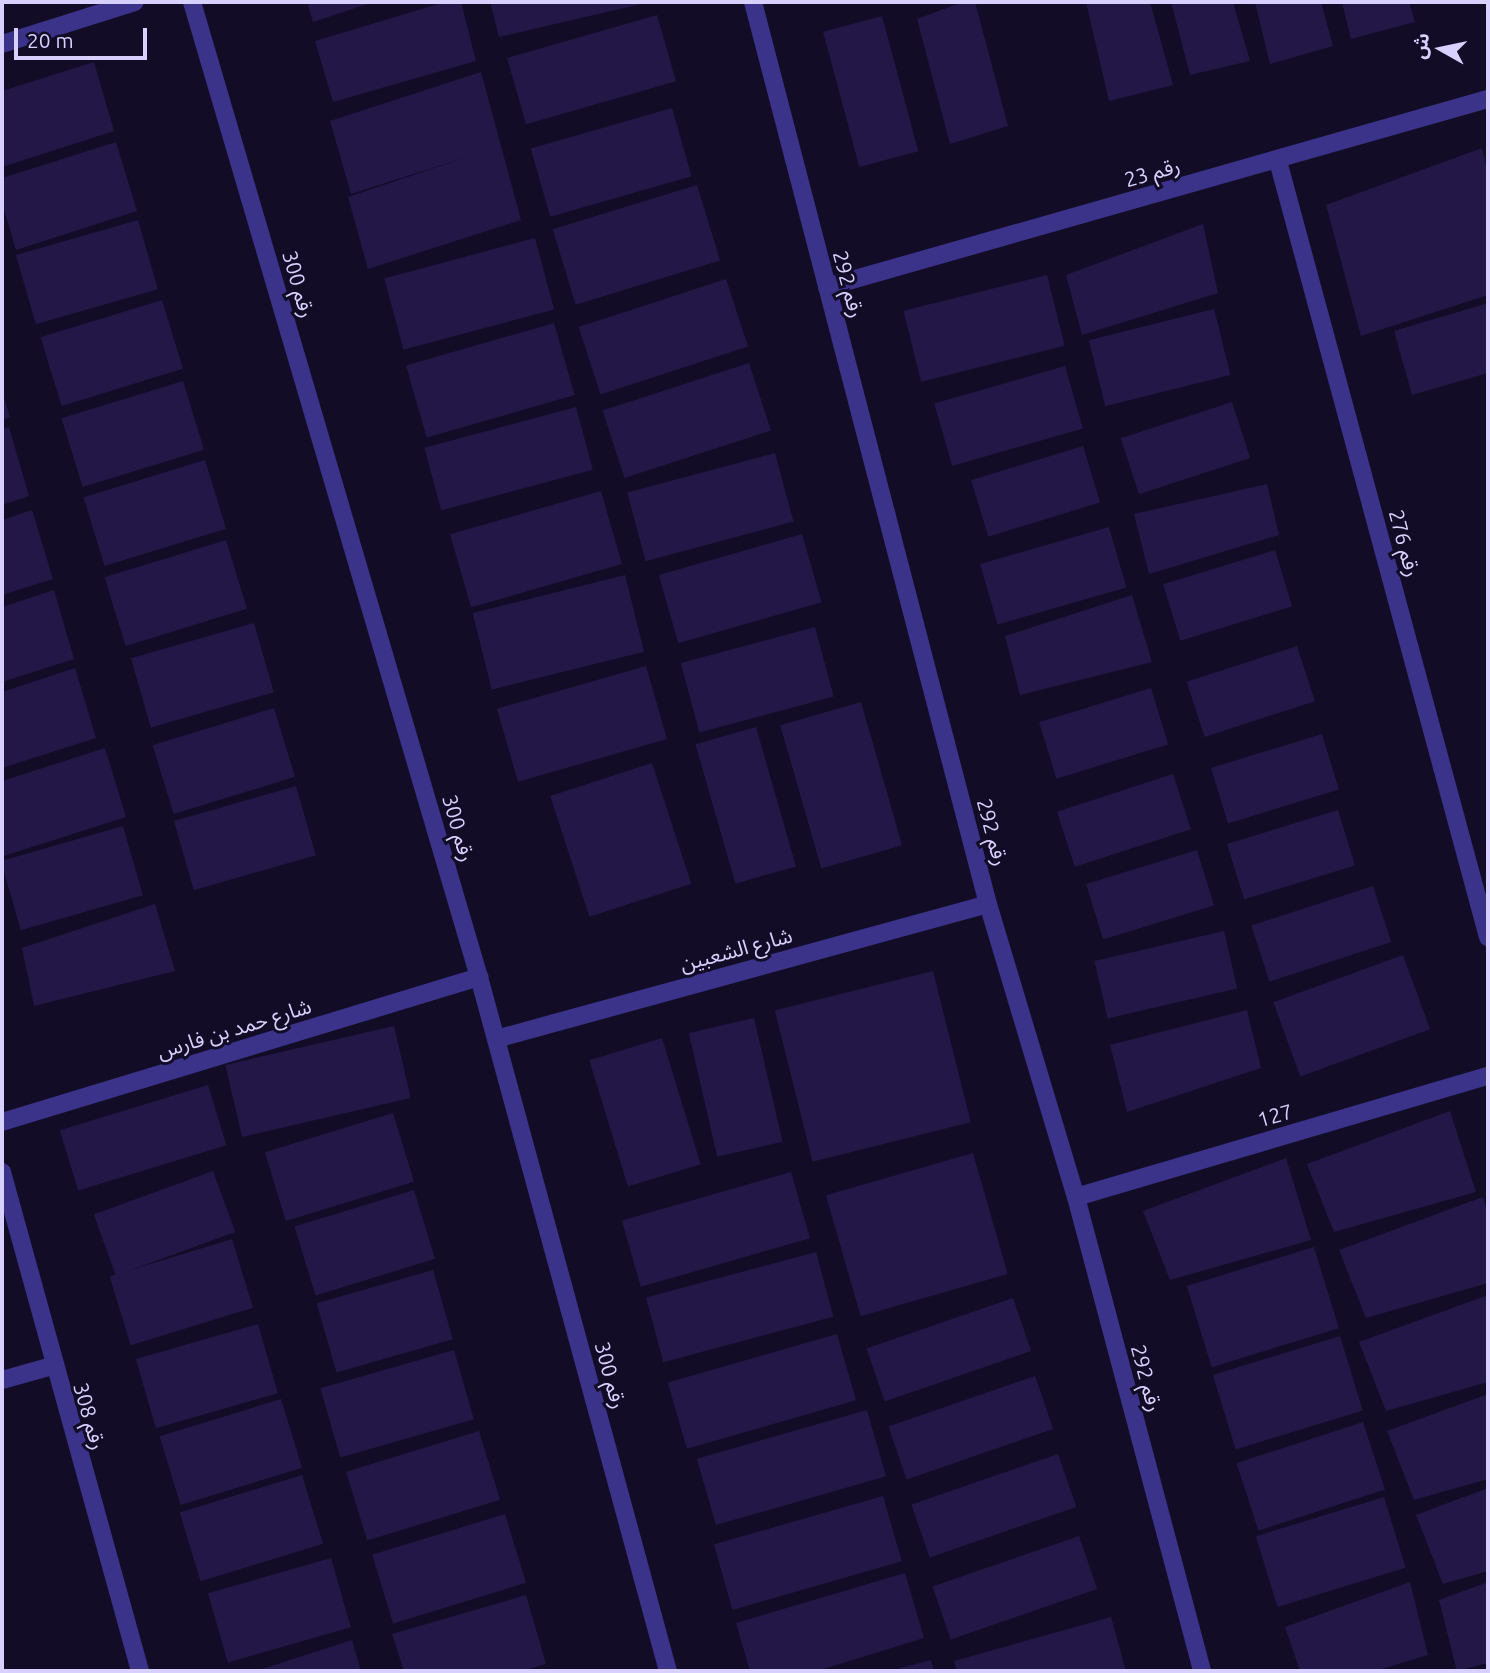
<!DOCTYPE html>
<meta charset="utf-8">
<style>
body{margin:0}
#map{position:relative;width:1490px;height:1673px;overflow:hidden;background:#120c26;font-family:Ubuntu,"Noto Sans Arabic",sans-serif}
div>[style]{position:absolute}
.building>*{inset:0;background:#231748;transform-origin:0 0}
.minor>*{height:18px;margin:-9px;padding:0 9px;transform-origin:9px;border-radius:9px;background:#3a3389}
span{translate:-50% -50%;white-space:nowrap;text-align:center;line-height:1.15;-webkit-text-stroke:6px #120c26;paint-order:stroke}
.street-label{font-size:21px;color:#d8d1ff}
.frame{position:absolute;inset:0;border:4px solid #d8d1ff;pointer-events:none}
.north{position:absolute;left:1406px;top:14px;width:70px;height:70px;-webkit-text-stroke:5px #120c26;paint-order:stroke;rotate:279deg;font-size:19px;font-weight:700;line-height:28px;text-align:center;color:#d8d1ff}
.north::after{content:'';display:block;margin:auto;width:24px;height:32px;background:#d8d1ff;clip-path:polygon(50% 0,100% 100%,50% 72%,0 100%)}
.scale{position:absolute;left:14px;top:28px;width:133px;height:32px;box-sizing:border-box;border:4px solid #d8d1ff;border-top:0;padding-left:9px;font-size:21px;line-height:24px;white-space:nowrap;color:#d8d1ff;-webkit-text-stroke:5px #120c26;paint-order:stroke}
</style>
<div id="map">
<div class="building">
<i style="clip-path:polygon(307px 2px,373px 2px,313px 22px)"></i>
<i style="clip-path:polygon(445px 2px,461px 2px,476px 61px,333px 102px,315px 41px)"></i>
<i style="clip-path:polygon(490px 2px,645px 2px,645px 3px,499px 37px)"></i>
<i style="clip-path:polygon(963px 2px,975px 2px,1008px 126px,950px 144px,917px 19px)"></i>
<i style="clip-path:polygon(1086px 2px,1150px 2px,1173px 85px,1109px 101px)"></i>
<i style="clip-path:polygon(1171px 2px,1233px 2px,1250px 61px,1190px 75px)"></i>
<i style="clip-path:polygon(1255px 2px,1321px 2px,1333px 46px,1270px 64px)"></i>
<i style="clip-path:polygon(1342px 2px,1409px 2px,1415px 22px,1351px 39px)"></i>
<i style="left:657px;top:15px;width:69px;height:156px;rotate:74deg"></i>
<i style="left:882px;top:16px;width:140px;height:61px;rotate:75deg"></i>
<i style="clip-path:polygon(94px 62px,114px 131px,2px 167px,2px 91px)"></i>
<i style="clip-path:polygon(481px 72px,521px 220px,368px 269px,348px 197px,470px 156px,351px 194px,330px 121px)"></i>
<i style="left:672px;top:108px;width:71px;height:147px;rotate:74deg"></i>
<i style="clip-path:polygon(116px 142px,137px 211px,16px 250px,2px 203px,2px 178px)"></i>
<i style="clip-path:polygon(1482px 148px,1488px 174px,1488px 295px,1361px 336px,1326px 205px)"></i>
<i style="left:697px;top:185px;width:79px;height:151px;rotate:73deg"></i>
<i style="left:138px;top:220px;width:72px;height:127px;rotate:74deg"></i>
<i style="clip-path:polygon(1203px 224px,1218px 293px,1082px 335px,1066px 275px)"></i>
<i style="left:535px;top:238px;width:74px;height:156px;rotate:75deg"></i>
<i style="left:1047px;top:275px;width:73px;height:148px;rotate:76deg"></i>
<i style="left:726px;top:279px;width:71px;height:155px;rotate:72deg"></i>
<i style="left:162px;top:300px;width:72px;height:127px;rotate:73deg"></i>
<i style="clip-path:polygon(1488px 303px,1488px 373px,1412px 395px,1394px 331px)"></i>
<i style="left:1214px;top:309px;width:68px;height:129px;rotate:76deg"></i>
<i style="left:554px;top:323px;width:75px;height:154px;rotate:74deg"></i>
<i style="left:749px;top:363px;width:71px;height:154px;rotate:72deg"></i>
<i style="left:1065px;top:366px;width:65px;height:136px;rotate:74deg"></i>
<i style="left:183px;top:381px;width:72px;height:127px;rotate:73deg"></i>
<i style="clip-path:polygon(2px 391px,10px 417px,2px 420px)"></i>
<i style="left:1232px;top:402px;width:59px;height:117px;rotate:72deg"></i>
<i style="left:576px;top:407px;width:65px;height:157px;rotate:75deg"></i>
<i style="clip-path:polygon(9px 427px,29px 496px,2px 505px,2px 429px)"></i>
<i style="left:1083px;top:446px;width:59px;height:117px;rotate:73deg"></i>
<i style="left:775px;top:453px;width:71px;height:153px;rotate:75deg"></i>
<i style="left:205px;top:460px;width:72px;height:127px;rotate:73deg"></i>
<i style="clip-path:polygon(1267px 484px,1279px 535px,1149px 574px,1134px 514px)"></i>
<i style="left:601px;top:491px;width:76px;height:157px;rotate:74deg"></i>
<i style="clip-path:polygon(32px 510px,53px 579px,2px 595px,2px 520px)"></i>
<i style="left:1109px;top:527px;width:63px;height:134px;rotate:74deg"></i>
<i style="left:802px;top:534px;width:71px;height:149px;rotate:74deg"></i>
<i style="left:226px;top:540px;width:72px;height:127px;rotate:73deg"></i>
<i style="left:1275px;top:550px;width:59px;height:117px;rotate:73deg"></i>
<i style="left:625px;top:575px;width:79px;height:157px;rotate:76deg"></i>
<i style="clip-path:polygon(54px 590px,74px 659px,2px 682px,2px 607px)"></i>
<i style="clip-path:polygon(1132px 595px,1152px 662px,1020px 695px,1005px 636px)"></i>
<i style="left:254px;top:623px;width:72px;height:128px;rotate:74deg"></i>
<i style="left:815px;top:627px;width:72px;height:139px;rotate:75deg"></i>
<i style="left:1297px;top:646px;width:58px;height:116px;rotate:72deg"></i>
<i style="left:646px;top:666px;width:76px;height:155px;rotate:74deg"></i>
<i style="clip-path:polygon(75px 668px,96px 738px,2px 768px,2px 692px)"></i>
<i style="left:1151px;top:688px;width:59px;height:117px;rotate:73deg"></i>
<i style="left:861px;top:702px;width:149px;height:84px;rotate:74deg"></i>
<i style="left:274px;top:708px;width:72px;height:127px;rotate:73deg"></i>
<i style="left:756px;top:727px;width:145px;height:63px;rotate:74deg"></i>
<i style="left:1322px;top:734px;width:58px;height:116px;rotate:73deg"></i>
<i style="clip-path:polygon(105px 748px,126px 817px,4px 856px,2px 781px)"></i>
<i style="left:652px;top:763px;width:127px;height:107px;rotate:72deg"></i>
<i style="left:1173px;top:774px;width:58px;height:122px;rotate:72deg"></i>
<i style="left:296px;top:786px;width:72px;height:127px;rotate:74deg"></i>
<i style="left:1338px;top:810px;width:58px;height:116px;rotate:73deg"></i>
<i style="left:123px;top:826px;width:72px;height:127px;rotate:74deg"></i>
<i style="left:1197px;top:850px;width:58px;height:116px;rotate:73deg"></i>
<i style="left:1373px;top:886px;width:59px;height:128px;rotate:72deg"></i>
<i style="clip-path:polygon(155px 904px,175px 971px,34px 1006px,22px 948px)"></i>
<i style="left:1224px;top:931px;width:59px;height:133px;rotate:77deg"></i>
<i style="left:1403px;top:955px;width:79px;height:138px;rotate:70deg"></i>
<i style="left:933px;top:971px;width:156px;height:163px;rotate:76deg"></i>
<i style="clip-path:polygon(1247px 1010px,1261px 1068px,1127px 1112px,1110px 1045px)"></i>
<i style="left:754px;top:1018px;width:127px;height:67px;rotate:77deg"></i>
<i style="left:394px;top:1026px;width:74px;height:173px;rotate:77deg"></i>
<i style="left:662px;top:1038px;width:132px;height:76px;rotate:73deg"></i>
<i style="left:208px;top:1085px;width:63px;height:155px;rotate:73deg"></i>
<i style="clip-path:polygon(1450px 1111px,1476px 1192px,1334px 1232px,1307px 1164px)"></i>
<i style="left:393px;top:1113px;width:72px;height:134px;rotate:73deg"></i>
<i style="left:973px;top:1153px;width:126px;height:153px;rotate:74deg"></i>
<i style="clip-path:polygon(1286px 1158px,1311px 1240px,1170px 1280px,1143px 1211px)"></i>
<i style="left:213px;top:1171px;width:65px;height:127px;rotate:70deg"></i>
<i style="left:791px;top:1172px;width:69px;height:176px;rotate:74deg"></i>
<i style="left:414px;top:1190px;width:72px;height:125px;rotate:73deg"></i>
<i style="clip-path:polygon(1483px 1197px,1488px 1215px,1488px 1283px,1366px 1318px,1339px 1250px)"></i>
<i style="left:232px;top:1239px;width:72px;height:128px;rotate:73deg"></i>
<i style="left:1314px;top:1247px;width:85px;height:133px;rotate:73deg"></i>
<i style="left:816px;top:1252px;width:67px;height:176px;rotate:75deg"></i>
<i style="left:433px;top:1270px;width:72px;height:121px;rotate:74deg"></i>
<i style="clip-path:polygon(1488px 1295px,1488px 1382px,1386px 1411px,1359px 1342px)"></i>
<i style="left:1013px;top:1298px;width:56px;height:155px;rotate:71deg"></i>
<i style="left:258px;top:1324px;width:72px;height:127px;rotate:74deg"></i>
<i style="left:837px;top:1334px;width:69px;height:176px;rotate:74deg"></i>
<i style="left:1340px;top:1336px;width:78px;height:133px;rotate:73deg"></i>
<i style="left:454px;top:1350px;width:72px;height:139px;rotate:74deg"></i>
<i style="left:1035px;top:1376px;width:56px;height:155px;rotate:71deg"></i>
<i style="clip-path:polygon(1488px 1394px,1488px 1479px,1414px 1500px,1387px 1431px)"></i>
<i style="left:281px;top:1399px;width:72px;height:127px;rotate:73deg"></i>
<i style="left:867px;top:1410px;width:69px;height:177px;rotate:74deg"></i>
<i style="left:1363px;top:1422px;width:71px;height:133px;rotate:72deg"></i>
<i style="left:479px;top:1431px;width:72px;height:139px;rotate:73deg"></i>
<i style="left:1058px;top:1454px;width:56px;height:155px;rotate:71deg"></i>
<i style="left:302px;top:1475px;width:72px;height:128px;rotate:73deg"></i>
<i style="clip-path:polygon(1488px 1488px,1488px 1571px,1443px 1584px,1416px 1515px)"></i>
<i style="left:883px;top:1496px;width:68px;height:176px;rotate:74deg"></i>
<i style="left:1384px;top:1497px;width:74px;height:134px;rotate:73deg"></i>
<i style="left:505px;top:1514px;width:72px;height:139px;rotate:73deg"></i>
<i style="left:1079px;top:1536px;width:56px;height:155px;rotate:71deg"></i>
<i style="left:331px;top:1558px;width:72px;height:128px;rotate:74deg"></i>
<i style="clip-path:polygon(905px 1573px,924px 1638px,817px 1671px,750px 1671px,736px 1623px)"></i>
<i style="clip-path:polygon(1410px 1582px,1428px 1655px,1375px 1671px,1300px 1671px,1285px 1627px)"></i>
<i style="clip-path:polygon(1488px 1582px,1488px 1663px,1457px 1671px,1439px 1600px)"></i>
<i style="clip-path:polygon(526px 1595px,546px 1664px,522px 1671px,404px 1671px,392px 1634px)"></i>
<i style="clip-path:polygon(1111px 1617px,1126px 1671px,957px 1671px,954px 1661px)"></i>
<i style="clip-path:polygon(352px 1640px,361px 1671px,256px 1671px)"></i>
<i style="clip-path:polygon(931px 1660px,934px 1671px,893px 1671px,893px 1670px)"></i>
</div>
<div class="minor">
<i style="left:192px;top:2px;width:1016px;rotate:73.6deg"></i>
<i style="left:479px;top:977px;width:719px;rotate:74.77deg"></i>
<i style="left:753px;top:2px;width:932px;rotate:75.4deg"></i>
<i style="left:988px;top:904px;width:306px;rotate:73.3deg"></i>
<i style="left:1076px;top:1197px;width:490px;rotate:75.1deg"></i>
<i style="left:2px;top:44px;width:139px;rotate:-17.5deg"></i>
<i style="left:1278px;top:161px;width:804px;rotate:74.86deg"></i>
<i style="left:827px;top:287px;width:687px;rotate:-15.88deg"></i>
<i style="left:496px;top:1039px;width:510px;rotate:-15.34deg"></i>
<i style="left:2px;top:1122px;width:499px;rotate:-16.9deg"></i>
<i style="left:2px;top:1172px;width:518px;rotate:74.54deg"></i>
<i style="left:1076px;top:1197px;width:429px;rotate:-16.4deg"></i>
<i style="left:2px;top:1380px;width:52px;rotate:-15.6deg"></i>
</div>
<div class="street-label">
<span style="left:1152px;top:172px;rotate:-16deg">رقم 23</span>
<span style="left:299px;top:284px;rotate:74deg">رقم 300</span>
<span style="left:849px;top:284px;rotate:75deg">رقم 292</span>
<span style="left:1405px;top:543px;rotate:75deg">رقم 276</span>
<span style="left:459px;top:828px;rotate:74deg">رقم 300</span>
<span style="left:993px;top:832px;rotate:75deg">رقم 292</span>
<span style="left:736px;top:949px;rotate:-15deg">شارع الشعبين</span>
<span style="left:234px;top:1028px;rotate:-17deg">شارع حمد بن فارس</span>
<span style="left:1275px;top:1115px;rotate:-16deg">127</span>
<span style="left:611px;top:1375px;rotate:75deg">رقم 300</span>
<span style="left:1147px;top:1378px;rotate:75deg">رقم 292</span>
<span style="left:90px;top:1416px;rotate:74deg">رقم 308</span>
</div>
<div class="frame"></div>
<div class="north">ش</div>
<div class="scale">20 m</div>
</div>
